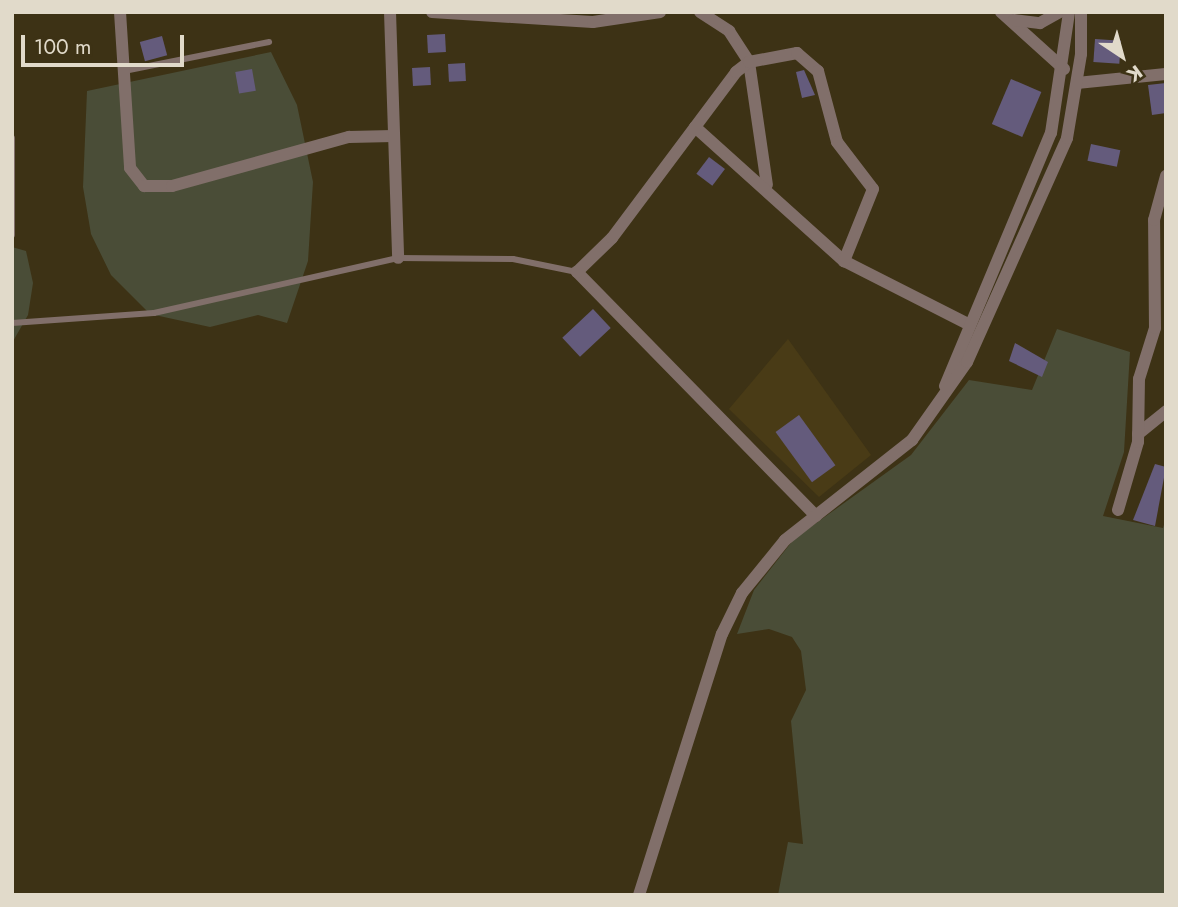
<!DOCTYPE html>
<style>
body{margin:0}
#map{position:relative;width:1178px;height:907px;overflow:hidden;background:#3d3215;font-family:Jost,sans-serif}
div>[style]{position:absolute}
.built>*{inset:0;background:#493b16}
.green>*{inset:0;background:#4a4d37}
.building>*{inset:0;background:#645b7c;transform-origin:0 0}
.lane>*{height:6px;margin:-3px;padding:0 3px;transform-origin:3px;border-radius:3px;background:#816f6a}
.street>*{height:12px;margin:-6px;padding:0 6px;transform-origin:6px;border-radius:6px;background:#816f6a}
span{translate:-50% -50%;white-space:nowrap;text-align:center;line-height:1.15;-webkit-text-stroke:5px #3d3215;paint-order:stroke}
.frame{position:absolute;inset:0;border:14px solid #e1daca;pointer-events:none}
.north{position:absolute;left:1087px;top:21px;width:70px;height:70px;-webkit-text-stroke:5px #3d3215;paint-order:stroke;rotate:144deg;font-size:19px;font-weight:700;line-height:28px;text-align:center;color:#e1daca}
.north::after{content:'';display:block;margin:auto;width:24px;height:32px;background:#e1daca;clip-path:polygon(50% 0,100% 100%,50% 72%,0 100%)}
.scale{position:absolute;left:21px;top:35px;width:163px;height:32px;box-sizing:border-box;border:4px solid #e1daca;border-top:0;padding-left:9px;font-size:21px;line-height:24px;white-space:nowrap;color:#e1daca;-webkit-text-stroke:5px #3d3215;paint-order:stroke}
</style>
<div id="map">
<div class="built">
<i style="clip-path:polygon(788px 339px,871px 455px,819px 497px,729px 409px)"></i>
</div>
<div class="green">
<i style="clip-path:polygon(271px 52px,297px 105px,313px 182px,308px 261px,287px 323px,258px 315px,210px 327px,150px 314px,111px 275px,91px 234px,83px 187px,87px 91px)"></i>
<i style="clip-path:polygon(12px 247px,26px 251px,33px 283px,28px 315px,12px 343px)"></i>
<i style="clip-path:polygon(1057px 329px,1130px 352px,1124px 452px,1103px 516px,1163px 528px,1166px 518px,1166px 895px,778px 895px,788px 842px,803px 844px,791px 721px,806px 690px,801px 651px,792px 637px,769px 629px,737px 634px,754px 590px,794px 539px,911px 455px,969px 380px,1032px 390px)"></i>
</div>
<div class="building">
<i style="left:445px;top:34px;width:18px;height:18px;rotate:87deg"></i>
<i style="left:162px;top:36px;width:20px;height:23px;rotate:75deg"></i>
<i style="left:1095px;top:39px;width:26px;height:23px;rotate:4deg"></i>
<i style="left:465px;top:63px;width:18px;height:17px;rotate:87deg"></i>
<i style="left:430px;top:67px;width:18px;height:18px;rotate:87deg"></i>
<i style="left:252px;top:69px;width:22px;height:17px;rotate:80deg"></i>
<i style="clip-path:polygon(804px 70px,815px 95px,802px 98px,796px 72px)"></i>
<i style="left:1011px;top:79px;width:33px;height:49px;rotate:23deg"></i>
<i style="clip-path:polygon(1166px 83px,1166px 113px,1152px 115px,1148px 85px)"></i>
<i style="left:1091px;top:144px;width:30px;height:17px;rotate:12deg"></i>
<i style="left:709px;top:157px;width:20px;height:21px;rotate:37deg"></i>
<i style="left:593px;top:309px;width:26px;height:42px;rotate:47deg"></i>
<i style="clip-path:polygon(1015px 343px,1048px 362px,1042px 377px,1009px 361px)"></i>
<i style="left:799px;top:415px;width:62px;height:29px;rotate:54deg"></i>
<i style="clip-path:polygon(1155px 464px,1166px 467px,1155px 526px,1133px 520px)"></i>
</div>
<div class="lane">
<i style="left:124px;top:71px;width:148px;rotate:-11.3deg"></i>
<i style="left:12px;top:138px;width:97px;rotate:90deg"></i>
<i style="left:12px;top:323px;width:142px;rotate:-4deg"></i>
<i style="left:154px;top:313px;width:250px;rotate:-12.7deg"></i>
<i style="left:398px;top:258px;width:115px;rotate:0.5deg"></i>
<i style="left:513px;top:259px;width:65px;rotate:11.5deg"></i>
</div>
<div class="street">
<i style="left:120px;top:12px;width:156px;rotate:86.3deg"></i>
<i style="left:130px;top:168px;width:23px;rotate:52deg"></i>
<i style="left:144px;top:186px;width:28px"></i>
<i style="left:172px;top:186px;width:184px;rotate:-15.5deg"></i>
<i style="left:349px;top:137px;width:44px;rotate:-1.3deg"></i>
<i style="left:390px;top:12px;width:246px;rotate:88.1deg"></i>
<i style="left:432px;top:12px;width:161px;rotate:3.6deg"></i>
<i style="left:593px;top:22px;width:68px;rotate:-8.5deg"></i>
<i style="left:700px;top:12px;width:35px;rotate:33deg"></i>
<i style="left:729px;top:31px;width:37px;rotate:57deg"></i>
<i style="left:749px;top:62px;width:124px;rotate:81.7deg"></i>
<i style="left:1001px;top:12px;width:85px;rotate:42.1deg"></i>
<i style="left:1014px;top:20px;width:26px;rotate:7deg"></i>
<i style="left:1040px;top:23px;width:23px;rotate:-29deg"></i>
<i style="left:1077px;top:83px;width:89px;rotate:-5.8deg"></i>
<i style="left:695px;top:127px;width:200px;rotate:42deg"></i>
<i style="left:844px;top:261px;width:141px;rotate:26.9deg"></i>
<i style="left:945px;top:386px;width:274px;rotate:-67.3deg"></i>
<i style="left:1051px;top:133px;width:122px;rotate:-81.5deg"></i>
<i style="left:1138px;top:434px;width:36px;rotate:-39deg"></i>
<i style="left:1118px;top:510px;width:71px;rotate:-73.6deg"></i>
<i style="left:1138px;top:442px;width:63px;rotate:-89.1deg"></i>
<i style="left:1139px;top:379px;width:53px;rotate:-72.6deg"></i>
<i style="left:1155px;top:328px;width:108px;rotate:-90.5deg"></i>
<i style="left:1154px;top:220px;width:46px;rotate:-74.7deg"></i>
<i style="left:816px;top:516px;width:342px;rotate:-134.4deg"></i>
<i style="left:577px;top:272px;width:49px;rotate:-44.2deg"></i>
<i style="left:612px;top:238px;width:207px;rotate:-53.2deg"></i>
<i style="left:736px;top:72px;width:16px;rotate:-38deg"></i>
<i style="left:749px;top:62px;width:49px;rotate:-10.6deg"></i>
<i style="left:797px;top:53px;width:28px;rotate:41deg"></i>
<i style="left:818px;top:71px;width:73px;rotate:75deg"></i>
<i style="left:837px;top:142px;width:59px;rotate:52.5deg"></i>
<i style="left:873px;top:189px;width:78px;rotate:111.9deg"></i>
<i style="left:639px;top:895px;width:274px;rotate:-72.4deg"></i>
<i style="left:722px;top:634px;width:46px;rotate:-64deg"></i>
<i style="left:742px;top:593px;width:68px;rotate:-50.9deg"></i>
<i style="left:785px;top:540px;width:162px;rotate:-38.2deg"></i>
<i style="left:912px;top:440px;width:95px;rotate:-54.8deg"></i>
<i style="left:967px;top:362px;width:245px;rotate:-65.9deg"></i>
<i style="left:1067px;top:138px;width:85px;rotate:-80.5deg"></i>
<i style="left:1081px;top:54px;width:42px;rotate:-90deg"></i>
</div>
<div class="frame"></div>
<div class="north">K</div>
<div class="scale">100 m</div>
</div>
